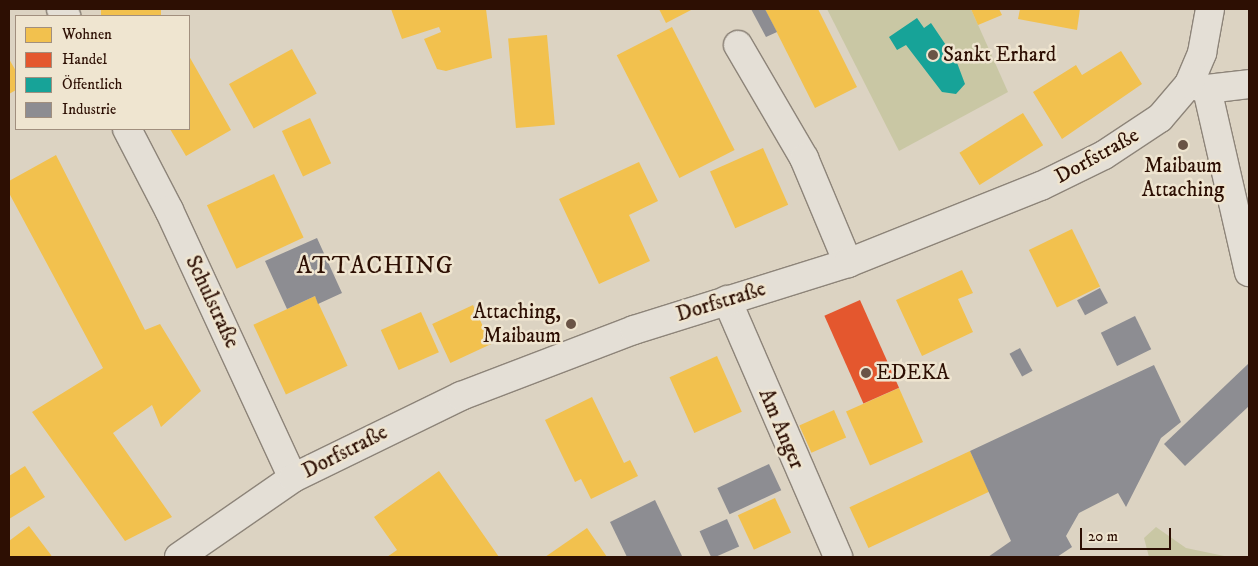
<!DOCTYPE html>
<meta charset="utf-8">
<style>
body{margin:0}
#map{position:relative;width:1258px;height:566px;overflow:hidden;background:#dcd3c2;font-family:"IM FELL DW Pica",serif}
div>[style]{position:absolute}
.green>*{inset:0;background:#c9c7a4}
.homes>*{inset:0;background:#f2c14e;transform-origin:0 0}
.shops>*{inset:0;background:#e4572e;transform-origin:0 0}
.public>*{inset:0;background:#17a398}
.industry>*{inset:0;background:#8d8d92;transform-origin:0 0}
.roads{filter:drop-shadow(1px 0 #8d8479) drop-shadow(-1px 0 #8d8479) drop-shadow(0 1px #8d8479) drop-shadow(0 -1px #8d8479)}
.minor>*{height:28px;margin:-14px;padding:0 14px;transform-origin:14px;border-radius:14px;background:#e4dfd6}
.dots>*{width:14px;height:14px;translate:-50% -50%;box-sizing:border-box;border:2px solid #efe5d0;border-radius:50%}
span{translate:-50% -50%;white-space:nowrap;text-align:center;line-height:1.15;-webkit-text-stroke:5px #efe5d0;paint-order:stroke}
.poi-label{font-size:21px;color:#2d0f03}
.left{translate:0 -50%;text-align:left}
.right{translate:-100% -50%;text-align:right}
.street-label{font-size:21px;color:#2d0f03}
.quarter-label{font-size:24px;color:#2d0f03;letter-spacing:1px}
.frame{position:absolute;inset:0;border:10px solid #2d0f03;pointer-events:none}
.legend{position:absolute;left:15px;top:15px;width:175px;height:115px;box-sizing:border-box;background:#efe5d0;border:1px solid #a18f7e;margin:0;padding:6px 9px;list-style:none;font-size:15px;color:#2d0f03}
.legend li{display:flex;align-items:center;gap:10px;height:25px}
.legend b{width:25px;border:1px solid #a18f7e}
.scale{position:absolute;left:1080px;top:528px;width:91px;height:22px;box-sizing:border-box;border:2px solid #2d0f03;border-top:0;padding-left:6px;font-size:15px;line-height:18px;white-space:nowrap;color:#2d0f03;-webkit-text-stroke:4px #efe5d0;paint-order:stroke}
</style>
<div id="map">
<div class="green">
<i style="clip-path:polygon(827px 9px,971px 9px,1008px 92px,899px 151px)"></i>
<i style="clip-path:polygon(1156px 527px,1186px 548px,1229px 557px,1149px 557px,1144px 538px)"></i>
</div>
<div class="homes">
<i style="left:101px;top:9px;width:60px;height:8px"></i>
<i style="clip-path:polygon(391px 9px,486px 9px,492px 58px,446px 71px,437px 69px,424px 39px,441px 32px,439px 27px,402px 39px)"></i>
<i style="clip-path:polygon(659px 9px,693px 9px,666px 23px)"></i>
<i style="clip-path:polygon(765px 9px,818px 9px,857px 87px,815px 108px)"></i>
<i style="clip-path:polygon(971px 9px,999px 9px,1002px 15px,978px 25px)"></i>
<i style="clip-path:polygon(1020px 9px,1080px 9px,1077px 30px,1018px 19px)"></i>
<i style="left:672px;top:27px;width:138px;height:62px;rotate:63deg"></i>
<i style="left:547px;top:35px;width:90px;height:39px;rotate:85deg"></i>
<i style="left:292px;top:49px;width:51px;height:72px;rotate:61deg"></i>
<i style="clip-path:polygon(1121px 51px,1142px 84px,1062px 139px,1033px 92px,1076px 65px,1082px 75px)"></i>
<i style="clip-path:polygon(189px 56px,231px 130px,186px 156px,170px 129px,189px 129px)"></i>
<i style="clip-path:polygon(9px 59px,16px 71px,16px 90px,9px 94px)"></i>
<i style="left:1023px;top:113px;width:38px;height:75px;rotate:58deg"></i>
<i style="left:310px;top:118px;width:50px;height:31px;rotate:65deg"></i>
<i style="left:763px;top:148px;width:62px;height:58px;rotate:66deg"></i>
<i style="clip-path:polygon(56px 155px,145px 330px,160px 324px,201px 391px,161px 427px,152px 405px,113px 433px,172px 517px,125px 541px,32px 412px,103px 368px,9px 193px,9px 181px)"></i>
<i style="clip-path:polygon(639px 162px,658px 201px,629px 215px,650px 261px,599px 284px,559px 199px)"></i>
<i style="left:274px;top:174px;width:70px;height:74px;rotate:65deg"></i>
<i style="left:1072px;top:229px;width:64px;height:48px;rotate:64deg"></i>
<i style="clip-path:polygon(962px 270px,973px 293px,958px 299px,973px 332px,922px 356px,896px 300px)"></i>
<i style="left:315px;top:296px;width:77px;height:68px;rotate:65deg"></i>
<i style="left:473px;top:305px;width:43px;height:45px;rotate:65deg"></i>
<i style="left:421px;top:312px;width:44px;height:44px;rotate:66deg"></i>
<i style="left:717px;top:356px;width:61px;height:52px;rotate:66deg"></i>
<i style="left:899px;top:388px;width:59px;height:58px;rotate:66deg"></i>
<i style="clip-path:polygon(592px 397px,624px 463px,630px 460px,638px 476px,591px 499px,581px 479px,575px 482px,545px 420px)"></i>
<i style="left:834px;top:410px;width:30px;height:38px;rotate:66deg"></i>
<i style="left:970px;top:451px;width:45px;height:133px;rotate:65deg"></i>
<i style="clip-path:polygon(25px 466px,45px 497px,9px 519px,9px 476px)"></i>
<i style="clip-path:polygon(439px 471px,499px 557px,387px 557px,397px 550px,374px 517px)"></i>
<i style="left:775px;top:498px;width:38px;height:41px;rotate:65deg"></i>
<i style="clip-path:polygon(29px 526px,51px 555px,52px 557px,9px 557px,9px 541px)"></i>
<i style="clip-path:polygon(587px 528px,607px 557px,545px 557px)"></i>
</div>
<div class="shops">
<i style="left:860px;top:300px;width:96px;height:39px;rotate:66deg"></i>
</div>
<div class="public">
<i style="clip-path:polygon(917px 18px,924px 28px,931px 23px,956px 60px,965px 84px,956px 94px,942px 92px,906px 45px,897px 50px,889px 37px)"></i>
</div>
<div class="industry">
<i style="clip-path:polygon(751px 9px,765px 9px,777px 32px,766px 37px)"></i>
<i style="clip-path:polygon(317px 238px,342px 293px,318px 304px,315px 296px,287px 309px,265px 261px)"></i>
<i style="left:1100px;top:288px;width:17px;height:26px;rotate:62deg"></i>
<i style="left:1135px;top:316px;width:37px;height:38px;rotate:64deg"></i>
<i style="left:1020px;top:348px;width:26px;height:12px;rotate:61deg"></i>
<i style="clip-path:polygon(1248px 364px,1249px 406px,1185px 466px,1164px 444px)"></i>
<i style="clip-path:polygon(1154px 365px,1181px 422px,1161px 438px,1126px 507px,1118px 493px,1079px 513px,1066px 536px,1072px 547px,1057px 557px,988px 557px,1011px 541px,970px 451px)"></i>
<i style="left:769px;top:464px;width:29px;height:57px;rotate:65deg"></i>
<i style="clip-path:polygon(655px 500px,682px 556px,627px 557px,610px 522px)"></i>
<i style="left:727px;top:519px;width:30px;height:30px;rotate:66deg"></i>
</div>
<div class="roads">
<div class="minor">
<i style="left:61px;top:9px;width:9px;rotate:54deg"></i>
<i style="left:738px;top:45px;width:131px;rotate:59.7deg"></i>
<i style="left:804px;top:158px;width:114px;rotate:67.3deg"></i>
<i style="left:1189px;top:84px;width:19px;rotate:16deg"></i>
<i style="left:1207px;top:89px;width:42px;rotate:-6.8deg"></i>
<i style="left:1207px;top:89px;width:188px;rotate:77.1deg"></i>
<i style="left:127px;top:129px;width:91px;rotate:62.6deg"></i>
<i style="left:169px;top:210px;width:295px;rotate:65.2deg"></i>
<i style="left:727px;top:300px;width:280px;rotate:66.6deg"></i>
<i style="left:179px;top:557px;width:139px;rotate:-34.7deg"></i>
<i style="left:293px;top:478px;width:187px;rotate:-26deg"></i>
<i style="left:461px;top:396px;width:185px;rotate:-20.9deg"></i>
<i style="left:634px;top:330px;width:224px;rotate:-17.4deg"></i>
<i style="left:848px;top:263px;width:208px;rotate:-21.8deg"></i>
<i style="left:1041px;top:186px;width:70px;rotate:-26.2deg"></i>
<i style="left:1104px;top:155px;width:67px;rotate:-33.5deg"></i>
<i style="left:1160px;top:118px;width:45px;rotate:-49.5deg"></i>
<i style="left:1189px;top:84px;width:34px;rotate:-67deg"></i>
<i style="left:1202px;top:53px;width:45px;rotate:-79.7deg"></i>
</div>
</div>
<div class="dots">
<i style="left:933px;top:55px;background:#6a5446"></i>
<i style="left:1183px;top:145px;background:#6a5446"></i>
<i style="left:571px;top:324px;background:#6a5446"></i>
<i style="left:866px;top:373px;background:#6a5446"></i>
</div>
<div class="poi-label">
<span class="left" style="left:943px;top:55px">Sankt Erhard</span>
<span style="left:1183px;top:178px">Maibaum<br>Attaching</span>
<span class="right" style="left:561px;top:324px">Attaching,<br>Maibaum</span>
<span class="left" style="left:876px;top:373px">EDEKA</span>
</div>
<div class="street-label">
<span style="left:1097px;top:156px;rotate:-29deg">Dorfstraße</span>
<span style="left:212px;top:302px;rotate:65deg">Schulstraße</span>
<span style="left:721px;top:302px;rotate:-17deg">Dorfstraße</span>
<span style="left:781px;top:429px;rotate:67deg">Am Anger</span>
<span style="left:345px;top:452px;rotate:-27deg">Dorfstraße</span>
</div>
<div class="quarter-label">
<span style="left:375px;top:267px">ATTACHING</span>
</div>
<div class="frame"></div>
<ul class="legend">
<li><b style="height:14px;background:#f2c14e"></b>Wohnen</li>
<li><b style="height:14px;background:#e4572e"></b>Handel</li>
<li><b style="height:14px;background:#17a398"></b>Öffentlich</li>
<li><b style="height:14px;background:#8d8d92"></b>Industrie</li>
</ul>
<div class="scale">20 m</div>
</div>
